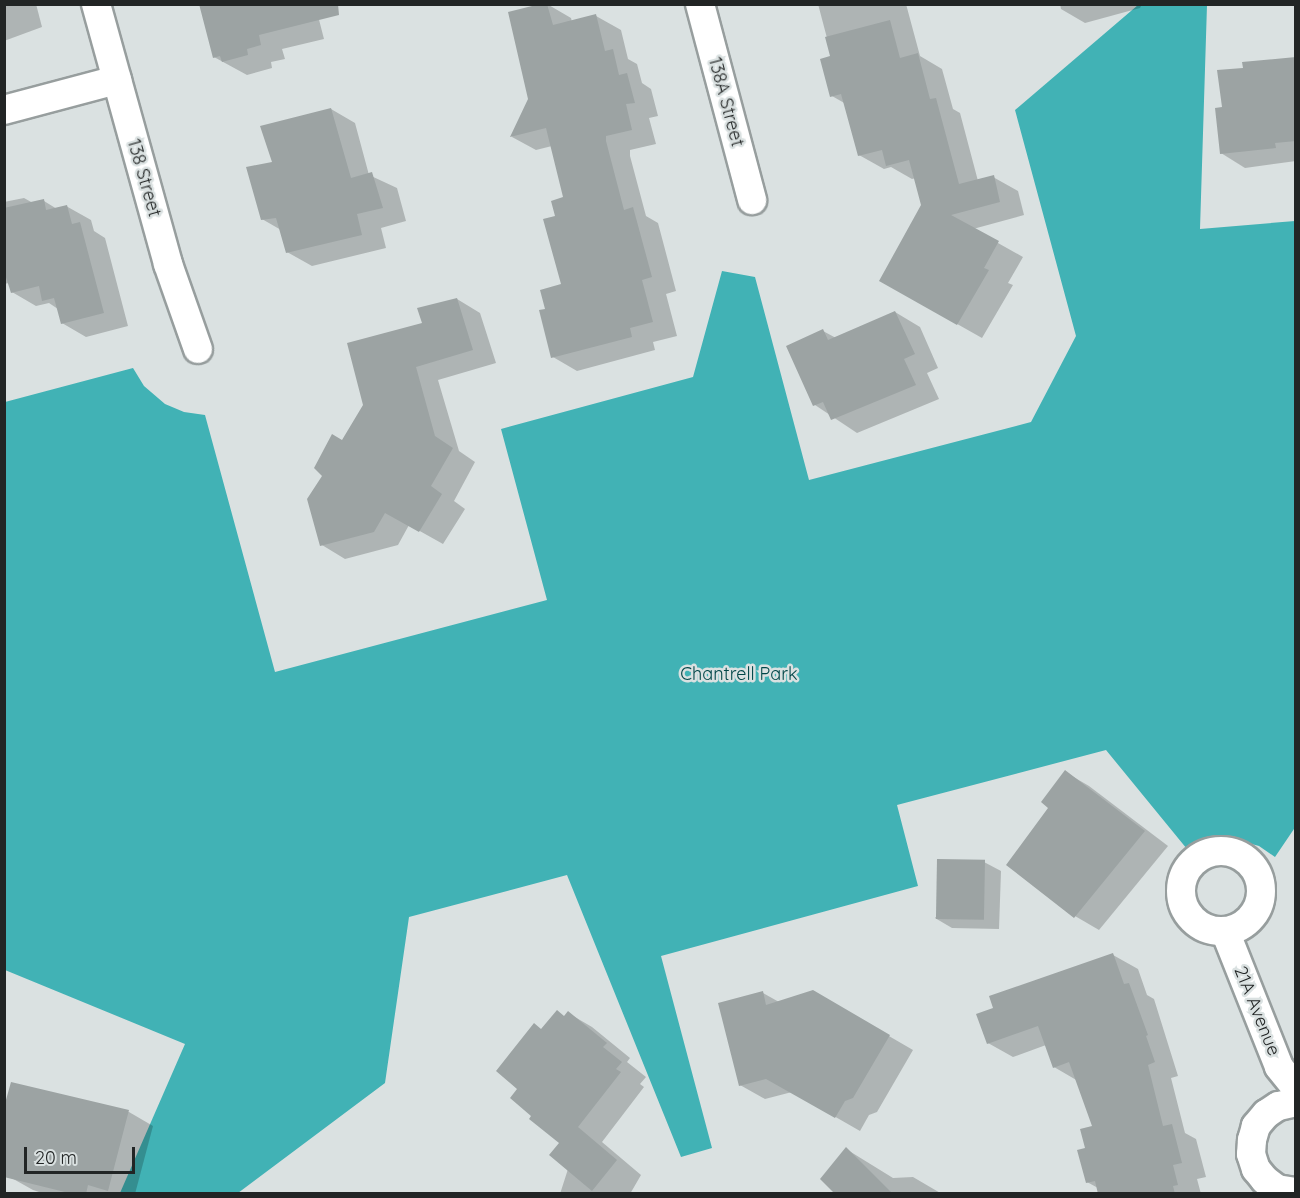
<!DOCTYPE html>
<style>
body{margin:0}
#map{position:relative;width:1300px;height:1198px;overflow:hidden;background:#dae1e1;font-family:Quicksand,sans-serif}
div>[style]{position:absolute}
.forest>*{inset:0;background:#41b2b5}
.shadow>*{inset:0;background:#0003}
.building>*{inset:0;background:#9ca3a3;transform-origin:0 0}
.roads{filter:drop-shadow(2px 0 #979e9e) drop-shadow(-2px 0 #979e9e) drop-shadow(0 2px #979e9e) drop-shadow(0 -2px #979e9e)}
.minor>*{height:28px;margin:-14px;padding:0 14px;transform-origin:14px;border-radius:14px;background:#fff}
.minor>.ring{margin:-14px;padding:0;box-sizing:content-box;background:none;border:28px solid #fff;border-radius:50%}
span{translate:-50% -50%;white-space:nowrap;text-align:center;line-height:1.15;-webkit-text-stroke:5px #dae1e1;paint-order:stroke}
.street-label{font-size:18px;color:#222525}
.park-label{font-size:18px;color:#004648}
.frame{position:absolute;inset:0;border:6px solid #222525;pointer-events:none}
.scale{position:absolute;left:24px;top:1147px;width:111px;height:27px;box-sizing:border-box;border:3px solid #222525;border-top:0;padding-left:8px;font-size:18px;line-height:21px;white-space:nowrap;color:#222525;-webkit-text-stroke:4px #dae1e1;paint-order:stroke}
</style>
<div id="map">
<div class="forest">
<i style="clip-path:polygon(1138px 5px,1207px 5px,1200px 229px,1295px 221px,1296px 826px,1275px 857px,1259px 846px,1233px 839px,1206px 841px,1187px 849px,1106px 750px,897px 805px,918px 886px,661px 956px,712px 1148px,681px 1157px,567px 875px,409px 917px,385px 1083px,238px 1193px,120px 1193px,185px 1044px,5px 970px,5px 402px,133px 368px,144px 386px,165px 404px,184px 412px,205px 415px,275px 672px,547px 600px,501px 429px,693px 377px,722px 271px,755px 277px,809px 480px,1031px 422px,1076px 336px,1015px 110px)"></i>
</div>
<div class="shadow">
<i style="clip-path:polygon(4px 4px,36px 4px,42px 27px,4px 41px)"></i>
<i style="clip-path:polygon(200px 4px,316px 8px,324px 39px,282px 49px,285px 59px,271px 62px,272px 68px,247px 75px,214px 57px)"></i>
<i style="clip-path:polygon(547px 4px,571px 18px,572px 22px,596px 16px,621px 30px,628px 59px,637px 64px,642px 83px,651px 89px,658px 116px,649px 118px,656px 144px,630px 150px,630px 156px,646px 216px,658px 223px,676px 291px,666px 294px,677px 336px,653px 342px,655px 350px,577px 371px,553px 357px,547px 310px,563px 286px,556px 217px,565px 198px,552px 146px,536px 150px,512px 137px,530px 99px)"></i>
<i style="clip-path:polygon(818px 4px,906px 4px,920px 56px,942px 69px,953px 109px,960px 113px,978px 181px,993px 177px,1018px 191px,1024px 215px,973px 229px,1023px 257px,1008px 283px,1013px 285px,982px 338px,881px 281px,923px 205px,916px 178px,912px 179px,891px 167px,884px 169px,859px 155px,846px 104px,832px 96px,832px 57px)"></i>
<i style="clip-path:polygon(1060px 4px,1142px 4px,1140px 8px,1085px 23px,1061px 9px)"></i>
<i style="clip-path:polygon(1296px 58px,1296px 161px,1245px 168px,1221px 153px,1223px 109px,1245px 69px)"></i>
<i style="clip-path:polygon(331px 109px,355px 123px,369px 175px,397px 188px,406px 221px,381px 228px,386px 248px,312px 266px,287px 252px,281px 230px,262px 219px,274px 163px)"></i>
<i style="clip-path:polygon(24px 198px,33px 203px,44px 201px,57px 209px,66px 206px,91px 220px,94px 231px,105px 238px,128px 326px,86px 337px,62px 323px,58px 309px,49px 303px,36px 306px,12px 292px,9px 283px,4px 284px,4px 202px)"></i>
<i style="clip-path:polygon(457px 299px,480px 313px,496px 363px,438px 380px,459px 451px,475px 462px,454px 501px,465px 509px,443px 544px,409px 525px,398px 545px,345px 559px,322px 545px,343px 442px,424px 324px)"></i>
<i style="clip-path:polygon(895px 312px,920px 327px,938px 368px,927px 373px,939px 399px,857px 433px,815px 405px,823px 331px,836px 338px)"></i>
<i style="clip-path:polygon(1065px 772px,1089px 786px,1168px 846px,1099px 930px,1075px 916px,1051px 807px)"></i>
<i style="clip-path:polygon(984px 862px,1001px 871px,999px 929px,952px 928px,935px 918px)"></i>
<i style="clip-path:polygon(1113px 955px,1138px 969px,1147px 995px,1154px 999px,1178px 1076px,1171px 1078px,1185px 1133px,1196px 1139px,1206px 1177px,1197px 1179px,1201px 1194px,1099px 1194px,1098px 1188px,1087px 1182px,1087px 1149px,1094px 1127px,1078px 1081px,1054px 1067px,1046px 1045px,1013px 1057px,988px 1043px)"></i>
<i style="clip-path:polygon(813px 992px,913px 1050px,877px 1112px,869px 1115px,860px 1131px,792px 1092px,765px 1099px,740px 1085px,763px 993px,779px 1002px)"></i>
<i style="clip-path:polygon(557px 1012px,565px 1017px,568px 1013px,592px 1027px,630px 1058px,627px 1062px,646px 1077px,640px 1084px,644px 1087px,602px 1142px,641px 1175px,630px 1194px,560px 1194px,568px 1169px,561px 1143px,533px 1116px,519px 1088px,534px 1025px,542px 1030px)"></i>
<i style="clip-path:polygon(12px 1084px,129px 1112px,153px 1126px,135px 1194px,45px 1194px,33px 1190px,8px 1176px)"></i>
<i style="clip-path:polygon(846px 1149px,893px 1178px,913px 1177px,942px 1194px,833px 1194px)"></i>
</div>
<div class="building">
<i style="clip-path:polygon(199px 4px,338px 4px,339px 15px,259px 35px,261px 45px,247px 49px,248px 55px,222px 62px,220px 56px,213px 58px)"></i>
<i style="clip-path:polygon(540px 4px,547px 4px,553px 25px,596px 14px,605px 51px,613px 49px,619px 75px,627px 73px,635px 103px,626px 104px,632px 130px,606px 136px,606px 141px,624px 210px,633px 207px,652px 277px,642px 280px,653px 322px,630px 328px,632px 337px,551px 358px,539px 310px,545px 309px,540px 290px,561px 284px,543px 219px,555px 216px,551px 201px,563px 197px,546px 128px,510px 137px,528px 99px,508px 12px)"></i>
<i style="clip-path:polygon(890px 20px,900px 58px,918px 53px,930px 99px,936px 98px,959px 184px,994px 175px,1000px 202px,951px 215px,999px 241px,984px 268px,989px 270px,957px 325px,879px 281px,921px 205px,909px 160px,886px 166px,882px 150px,858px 156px,841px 94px,830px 97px,820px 59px,830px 56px,825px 37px)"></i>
<i style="clip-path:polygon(1296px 57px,1296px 141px,1275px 143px,1276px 148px,1220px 154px,1215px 108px,1222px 107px,1217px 70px,1243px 68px,1242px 62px)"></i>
<i style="clip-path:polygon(331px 108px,351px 178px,372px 172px,383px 208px,357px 214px,362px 235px,286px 253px,276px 218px,261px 220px,246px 167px,272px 162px,260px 126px)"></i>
<i style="clip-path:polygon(44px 199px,46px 210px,67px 205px,72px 224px,80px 222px,104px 313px,61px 324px,54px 298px,42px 301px,39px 286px,11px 293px,4px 271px,4px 208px)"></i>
<i style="clip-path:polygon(457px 298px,473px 350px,416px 367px,435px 436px,453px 448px,431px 486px,442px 494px,419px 532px,385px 513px,374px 532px,320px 546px,307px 499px,322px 476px,314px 468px,332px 434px,342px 440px,363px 405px,347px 343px,422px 323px,417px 308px)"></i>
<i style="clip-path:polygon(895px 311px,915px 354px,904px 359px,916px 385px,831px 420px,823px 402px,813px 406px,786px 346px,823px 329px,828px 340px)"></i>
<i style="clip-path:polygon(1065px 770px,1145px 831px,1074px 918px,1006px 865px,1048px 808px,1041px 802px)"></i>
<i style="left:937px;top:859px;width:48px;height:60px;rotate:1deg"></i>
<i style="clip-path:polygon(1113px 953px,1124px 984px,1129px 983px,1148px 1035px,1146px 1036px,1155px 1062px,1148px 1065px,1163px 1126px,1172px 1124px,1182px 1163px,1173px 1165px,1178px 1185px,1173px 1186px,1175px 1194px,1098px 1194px,1095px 1181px,1086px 1183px,1077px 1150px,1085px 1148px,1080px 1129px,1092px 1126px,1069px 1062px,1053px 1068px,1038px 1026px,987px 1044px,976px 1014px,993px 1008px,989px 996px)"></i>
<i style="clip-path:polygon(813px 990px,890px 1035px,853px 1098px,845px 1101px,835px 1118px,766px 1079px,739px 1086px,718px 1003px,763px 991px,766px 1005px)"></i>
<i style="clip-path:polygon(557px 1010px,564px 1016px,568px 1011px,607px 1043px,603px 1047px,622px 1062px,616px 1069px,621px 1072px,578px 1127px,617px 1160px,592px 1191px,549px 1155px,559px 1143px,529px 1119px,531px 1116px,510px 1098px,517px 1089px,496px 1071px,534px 1023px,541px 1029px)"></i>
<i style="clip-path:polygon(11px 1082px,129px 1110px,108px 1191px,88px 1185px,86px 1194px,73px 1194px,4px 1177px,4px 1107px)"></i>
<i style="clip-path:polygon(846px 1147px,893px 1194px,835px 1194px,820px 1179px)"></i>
</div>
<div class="roads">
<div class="minor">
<i style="left:96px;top:4px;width:270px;rotate:74.5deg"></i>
<i style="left:168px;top:264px;width:90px;rotate:70.6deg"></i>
<i style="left:700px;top:4px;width:203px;rotate:75.1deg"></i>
<i style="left:4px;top:110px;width:117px;rotate:-14.9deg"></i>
<i class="ring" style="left:1181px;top:851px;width:52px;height:52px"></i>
<i style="left:1225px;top:931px;width:146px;rotate:68.3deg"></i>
<i style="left:1279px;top:1067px;width:27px;rotate:51deg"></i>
<i style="left:1296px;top:1102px;width:18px;rotate:167deg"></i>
<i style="left:1278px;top:1106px;width:14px;rotate:146deg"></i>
<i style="left:1266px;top:1114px;width:16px;rotate:130deg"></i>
<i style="left:1256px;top:1126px;width:15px;rotate:106deg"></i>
<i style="left:1252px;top:1140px;width:14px;rotate:94deg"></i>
<i style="left:1251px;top:1154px;width:16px;rotate:72deg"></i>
<i style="left:1256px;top:1169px;width:14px;rotate:51deg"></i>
<i style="left:1265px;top:1180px;width:15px;rotate:37deg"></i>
<i style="left:1277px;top:1189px;width:19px;rotate:9deg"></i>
</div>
</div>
<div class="street-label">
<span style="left:726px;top:102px;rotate:75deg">138A Street</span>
<span style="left:144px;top:178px;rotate:74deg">138 Street</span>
<span style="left:1257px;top:1011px;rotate:68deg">21A Avenue</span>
</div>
<div class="park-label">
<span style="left:739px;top:674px">Chantrell Park</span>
</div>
<div class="frame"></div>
<div class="scale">20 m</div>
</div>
